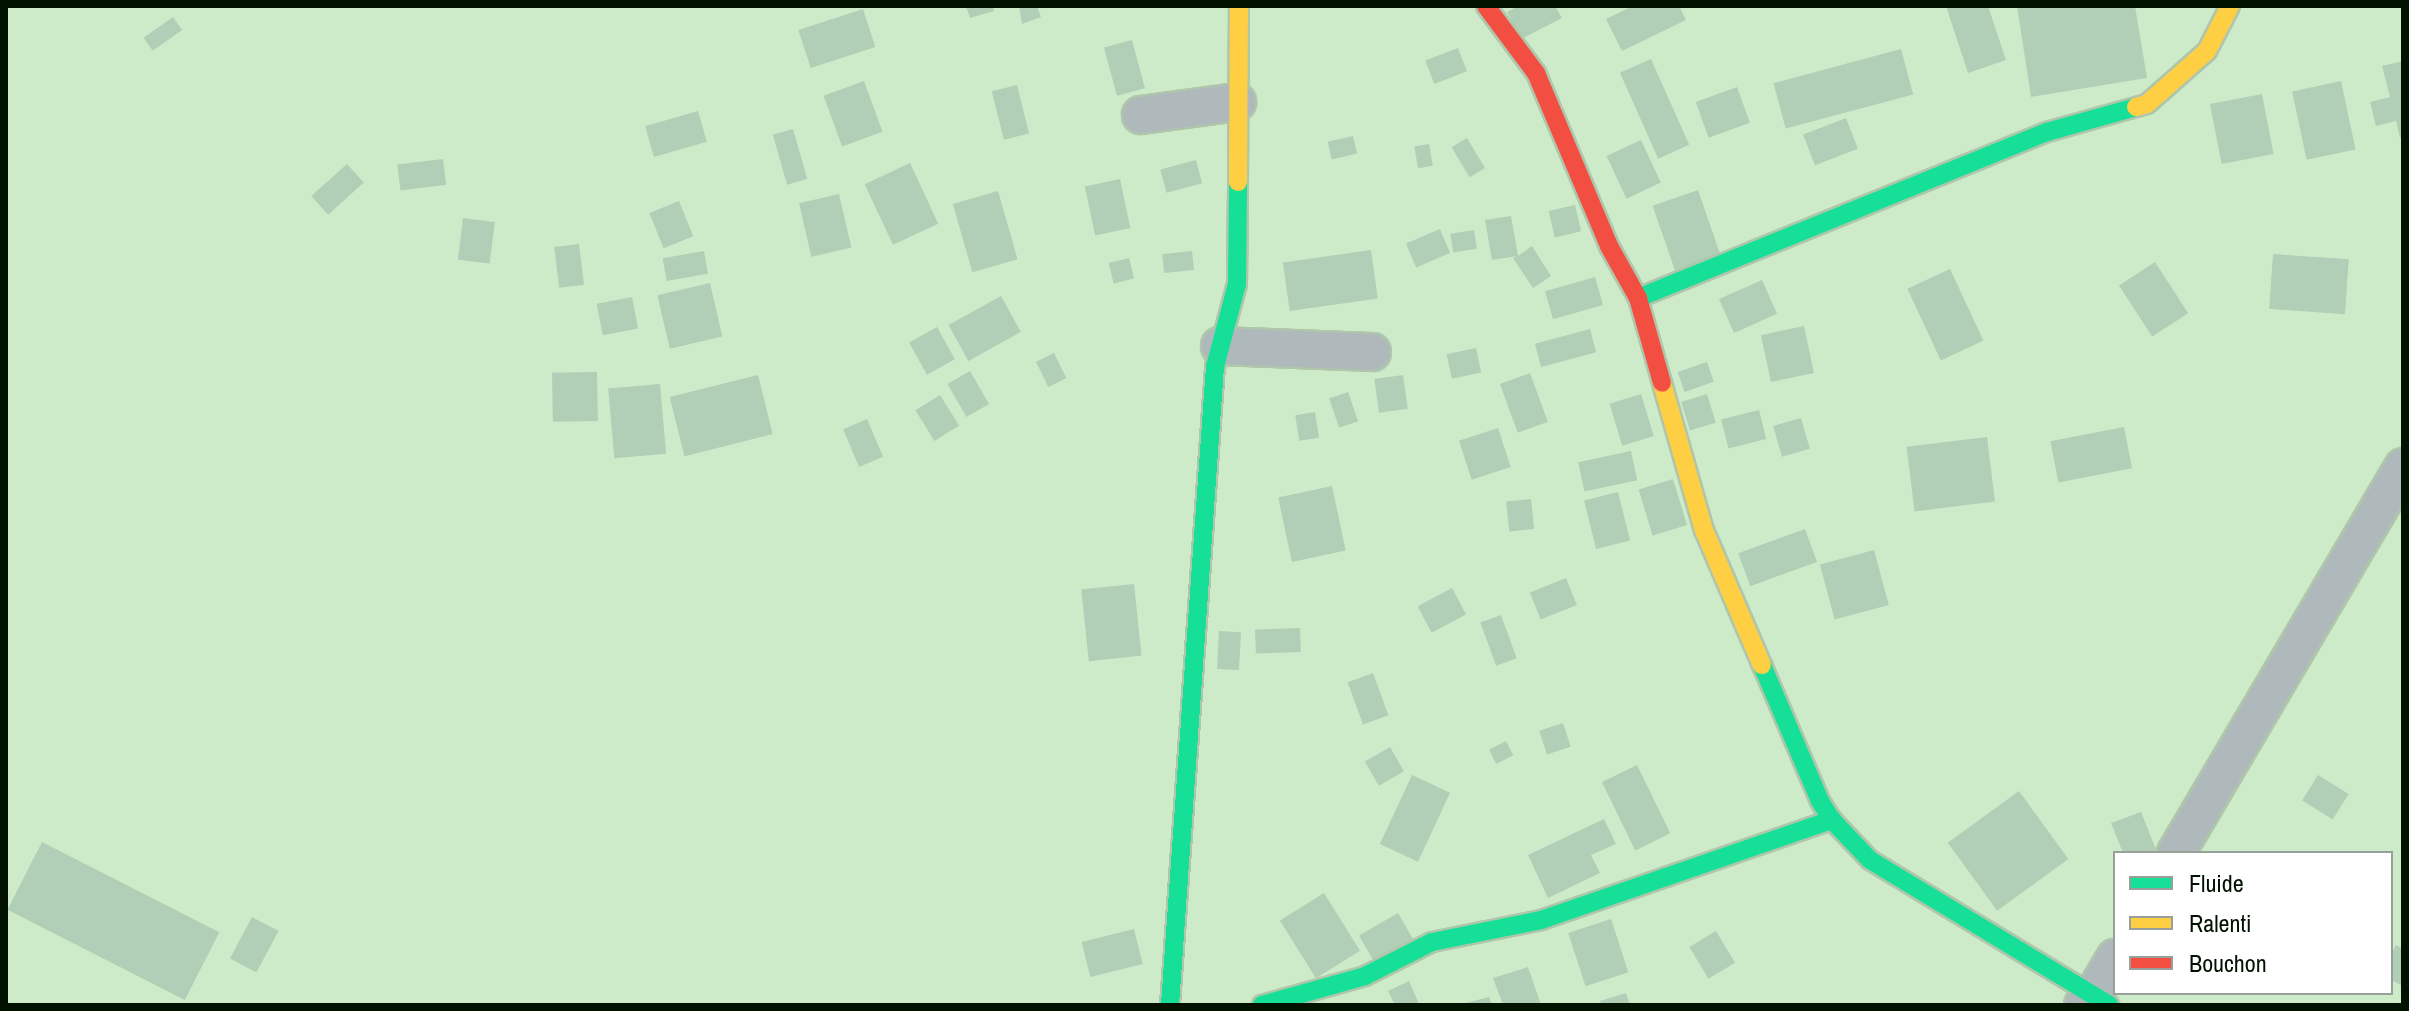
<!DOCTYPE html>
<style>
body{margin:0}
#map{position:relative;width:2409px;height:1011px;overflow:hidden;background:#ceebc9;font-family:"Archivo Narrow",sans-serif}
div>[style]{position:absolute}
.building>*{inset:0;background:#b1ceb7;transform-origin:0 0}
.roads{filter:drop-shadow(2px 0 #afc6ab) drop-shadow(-2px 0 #afc6ab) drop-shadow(0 2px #afc6ab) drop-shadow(0 -2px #afc6ab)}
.street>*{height:36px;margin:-18px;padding:0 18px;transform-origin:18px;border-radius:18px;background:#afb9bc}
.fast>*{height:18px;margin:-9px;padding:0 9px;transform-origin:9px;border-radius:9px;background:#16e098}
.slow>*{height:18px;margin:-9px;padding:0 9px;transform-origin:9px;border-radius:9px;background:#ffcf43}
.jam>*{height:18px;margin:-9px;padding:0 9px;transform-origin:9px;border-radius:9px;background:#f24e42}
span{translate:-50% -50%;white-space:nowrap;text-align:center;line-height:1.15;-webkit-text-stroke:8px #fff;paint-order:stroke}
.frame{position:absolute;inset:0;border:8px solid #011200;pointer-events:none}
.legend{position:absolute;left:2113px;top:851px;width:280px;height:144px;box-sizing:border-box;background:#fff;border:2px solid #99a099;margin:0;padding:10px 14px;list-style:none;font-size:24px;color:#011200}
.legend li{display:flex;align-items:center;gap:16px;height:40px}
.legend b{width:40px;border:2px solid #99a099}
</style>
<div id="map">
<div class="building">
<i style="clip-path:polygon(966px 6px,993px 6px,994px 11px,970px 18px)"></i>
<i style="clip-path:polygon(1019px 6px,1037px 6px,1041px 17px,1022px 24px)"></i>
<i style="clip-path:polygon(1519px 6px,1555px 6px,1562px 18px,1521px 39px,1507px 12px)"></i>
<i style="clip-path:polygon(1633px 6px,1679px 6px,1686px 20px,1622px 51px,1606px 19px)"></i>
<i style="clip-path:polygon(1946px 6px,1988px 6px,2006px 60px,1968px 73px)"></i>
<i style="clip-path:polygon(2017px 6px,2135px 6px,2147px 78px,2031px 97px)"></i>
<i style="left:863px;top:9px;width:40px;height:68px;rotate:72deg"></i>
<i style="left:173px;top:17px;width:16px;height:36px;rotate:55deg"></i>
<i style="left:1132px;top:40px;width:50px;height:29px;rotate:75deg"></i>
<i style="left:1458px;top:48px;width:25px;height:35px;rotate:69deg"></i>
<i style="left:1901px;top:49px;width:47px;height:132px;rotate:75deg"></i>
<i style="left:1651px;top:59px;width:94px;height:34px;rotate:66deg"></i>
<i style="clip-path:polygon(2403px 61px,2403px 137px,2400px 138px,2396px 121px,2376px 126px,2370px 102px,2390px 97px,2382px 66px)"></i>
<i style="left:864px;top:81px;width:54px;height:43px;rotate:70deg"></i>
<i style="left:2341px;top:81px;width:70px;height:50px;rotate:78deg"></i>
<i style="left:1017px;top:85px;width:50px;height:26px;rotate:76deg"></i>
<i style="left:1737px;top:87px;width:38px;height:44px;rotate:70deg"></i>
<i style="left:2262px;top:94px;width:61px;height:53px;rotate:79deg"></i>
<i style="left:698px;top:111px;width:32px;height:55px;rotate:74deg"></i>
<i style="left:1846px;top:118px;width:33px;height:46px;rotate:69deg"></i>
<i style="left:793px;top:129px;width:52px;height:21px;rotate:74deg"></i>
<i style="left:1353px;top:136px;width:18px;height:26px;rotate:77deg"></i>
<i style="left:1467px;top:138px;width:35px;height:18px;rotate:59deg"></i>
<i style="left:1641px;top:140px;width:47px;height:38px;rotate:65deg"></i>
<i style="left:1429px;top:144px;width:22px;height:15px;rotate:80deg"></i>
<i style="left:443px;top:159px;width:26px;height:46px;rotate:83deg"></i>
<i style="left:1196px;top:160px;width:24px;height:37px;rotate:75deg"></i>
<i style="left:910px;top:163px;width:67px;height:50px;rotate:65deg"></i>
<i style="left:347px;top:164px;width:25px;height:48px;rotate:48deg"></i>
<i style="left:1120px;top:179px;width:50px;height:36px;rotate:78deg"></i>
<i style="left:1698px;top:190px;width:70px;height:48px;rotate:71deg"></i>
<i style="left:998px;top:191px;width:71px;height:47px;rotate:74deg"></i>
<i style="left:839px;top:194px;width:55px;height:41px;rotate:77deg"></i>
<i style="left:679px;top:201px;width:38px;height:32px;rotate:68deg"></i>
<i style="left:1575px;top:205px;width:27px;height:27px;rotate:77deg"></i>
<i style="clip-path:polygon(1511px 216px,1518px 256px,1532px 246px,1551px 276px,1533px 288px,1513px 258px,1517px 256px,1492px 260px,1485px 220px)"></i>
<i style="left:463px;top:218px;width:32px;height:42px;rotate:7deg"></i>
<i style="left:1440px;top:229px;width:26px;height:37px;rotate:67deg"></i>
<i style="left:1474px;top:230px;width:19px;height:24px;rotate:81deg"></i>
<i style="left:579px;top:244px;width:41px;height:25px;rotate:83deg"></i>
<i style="left:1371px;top:250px;width:49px;height:89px;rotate:82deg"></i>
<i style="left:704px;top:251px;width:23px;height:42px;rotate:80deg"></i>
<i style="left:1192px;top:251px;width:19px;height:30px;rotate:84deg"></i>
<i style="left:2273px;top:254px;width:76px;height:55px;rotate:4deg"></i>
<i style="left:1129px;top:258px;width:21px;height:21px;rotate:76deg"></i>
<i style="left:2155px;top:262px;width:61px;height:43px;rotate:57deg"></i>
<i style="left:1950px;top:269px;width:79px;height:47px;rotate:65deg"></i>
<i style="left:1595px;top:277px;width:29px;height:52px;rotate:74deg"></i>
<i style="left:1762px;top:280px;width:37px;height:47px;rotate:66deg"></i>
<i style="left:710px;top:283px;width:55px;height:54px;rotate:77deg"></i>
<i style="left:1001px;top:296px;width:41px;height:60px;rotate:61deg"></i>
<i style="left:632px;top:297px;width:32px;height:36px;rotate:79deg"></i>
<i style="left:1804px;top:326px;width:48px;height:44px;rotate:78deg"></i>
<i style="left:937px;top:327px;width:37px;height:32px;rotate:61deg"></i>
<i style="left:1590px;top:329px;width:24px;height:57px;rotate:75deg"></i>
<i style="left:1476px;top:348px;width:25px;height:30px;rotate:78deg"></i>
<i style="left:1054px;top:353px;width:28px;height:20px;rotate:64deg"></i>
<i style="left:1707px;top:362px;width:21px;height:31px;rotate:71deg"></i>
<i style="left:970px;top:371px;width:38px;height:26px;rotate:60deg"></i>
<i style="left:597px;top:372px;width:49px;height:45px;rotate:89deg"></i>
<i style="left:1530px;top:373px;width:52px;height:32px;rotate:70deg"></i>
<i style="left:758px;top:375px;width:61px;height:91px;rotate:76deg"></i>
<i style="left:1403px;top:375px;width:34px;height:29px;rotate:82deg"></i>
<i style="left:660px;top:384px;width:70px;height:52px;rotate:85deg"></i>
<i style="left:1348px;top:392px;width:31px;height:20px;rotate:71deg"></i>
<i style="left:1641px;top:394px;width:44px;height:33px;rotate:73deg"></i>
<i style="left:1707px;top:394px;width:30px;height:27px;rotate:73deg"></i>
<i style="left:940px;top:395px;width:36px;height:29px;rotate:58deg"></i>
<i style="left:1759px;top:410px;width:30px;height:39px;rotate:76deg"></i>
<i style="left:1315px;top:412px;width:26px;height:20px;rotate:81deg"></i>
<i style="left:1801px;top:418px;width:32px;height:29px;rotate:74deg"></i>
<i style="left:867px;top:419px;width:41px;height:26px;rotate:67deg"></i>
<i style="left:2124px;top:427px;width:42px;height:75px;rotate:79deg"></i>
<i style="left:1498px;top:428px;width:41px;height:41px;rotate:72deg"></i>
<i style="left:1987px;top:437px;width:65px;height:81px;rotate:83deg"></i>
<i style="left:1631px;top:451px;width:30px;height:54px;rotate:78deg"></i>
<i style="left:1673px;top:479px;width:48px;height:36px;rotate:73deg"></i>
<i style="left:1332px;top:486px;width:66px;height:55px;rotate:78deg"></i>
<i style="left:1618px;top:492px;width:50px;height:35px;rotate:76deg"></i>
<i style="left:1531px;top:499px;width:30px;height:25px;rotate:84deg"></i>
<i style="left:1805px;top:529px;width:35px;height:71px;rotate:70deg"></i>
<i style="left:1874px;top:550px;width:57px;height:56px;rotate:75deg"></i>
<i style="left:1566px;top:578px;width:29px;height:39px;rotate:68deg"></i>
<i style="left:1134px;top:584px;width:72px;height:53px;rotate:84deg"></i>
<i style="left:1452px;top:588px;width:30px;height:39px;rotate:62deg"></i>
<i style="left:1501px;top:615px;width:46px;height:22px;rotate:70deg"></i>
<i style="left:1300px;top:628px;width:24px;height:45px;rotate:88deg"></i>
<i style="left:1219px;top:631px;width:22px;height:38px;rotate:3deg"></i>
<i style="left:1373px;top:673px;width:45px;height:27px;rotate:70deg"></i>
<i style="left:1563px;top:723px;width:25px;height:25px;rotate:72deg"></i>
<i style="left:1506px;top:741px;width:16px;height:19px;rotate:63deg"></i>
<i style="left:1390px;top:747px;width:28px;height:29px;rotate:60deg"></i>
<i style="left:1637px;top:765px;width:76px;height:39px;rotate:64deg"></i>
<i style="left:1412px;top:775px;width:42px;height:76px;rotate:25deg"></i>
<i style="left:2318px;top:775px;width:36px;height:30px;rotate:32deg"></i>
<i style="left:2019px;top:791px;width:84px;height:88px;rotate:54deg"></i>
<i style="clip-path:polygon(2141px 812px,2157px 852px,2123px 853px,2111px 823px)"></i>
<i style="clip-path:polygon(1604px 819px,1616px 844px,1591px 855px,1600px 873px,1548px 898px,1528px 855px)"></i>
<i style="left:42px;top:842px;width:199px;height:76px;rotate:27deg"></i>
<i style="left:1324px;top:893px;width:68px;height:52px;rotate:58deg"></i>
<i style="left:1398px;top:913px;width:30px;height:45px;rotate:60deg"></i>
<i style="left:252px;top:917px;width:30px;height:47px;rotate:28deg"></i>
<i style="left:1611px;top:919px;width:56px;height:45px;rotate:72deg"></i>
<i style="left:1134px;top:929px;width:36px;height:54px;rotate:76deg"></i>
<i style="left:1716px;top:931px;width:37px;height:31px;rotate:59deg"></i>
<i style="clip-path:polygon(2396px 945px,2403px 949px,2403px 986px,2391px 980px,2391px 955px)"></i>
<i style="clip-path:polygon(1528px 967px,1541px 1005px,1503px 1005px,1493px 978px)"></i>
<i style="clip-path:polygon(1409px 981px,1419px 1004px,1395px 1005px,1388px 991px)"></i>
<i style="clip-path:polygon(1626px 993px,1630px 1005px,1602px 1005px,1600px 1001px)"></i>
<i style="clip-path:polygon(1489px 997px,1492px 1005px,1463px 1005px,1462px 1004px)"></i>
</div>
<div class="roads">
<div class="street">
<i style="left:1141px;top:115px;width:97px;rotate:-7.7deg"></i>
<i style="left:1220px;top:346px;width:152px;rotate:2.3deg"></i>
<i style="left:2176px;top:853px;width:448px;rotate:-59.5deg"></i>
<i style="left:2083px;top:1005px;width:16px;rotate:-45deg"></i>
<i style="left:2094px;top:994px;width:42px;rotate:-59.7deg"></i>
</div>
<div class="fast">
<i style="left:1638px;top:298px;width:441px;rotate:-22.1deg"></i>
<i style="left:2047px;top:132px;width:92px;rotate:-15.7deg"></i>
<i style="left:1762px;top:665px;width:148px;rotate:66.9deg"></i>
<i style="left:1820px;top:801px;width:22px;rotate:58deg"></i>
<i style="left:1832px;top:820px;width:55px;rotate:46.5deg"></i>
<i style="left:1870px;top:860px;width:280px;rotate:31.2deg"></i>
<i style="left:1170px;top:1005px;width:640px;rotate:-85.97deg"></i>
<i style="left:1215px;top:367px;width:86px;rotate:-75.2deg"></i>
<i style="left:1237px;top:284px;width:102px;rotate:-89.4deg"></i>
<i style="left:1262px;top:1005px;width:107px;rotate:-15.7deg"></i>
<i style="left:1365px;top:976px;width:75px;rotate:-26.9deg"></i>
<i style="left:1432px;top:942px;width:111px;rotate:-11.4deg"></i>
<i style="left:1541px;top:920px;width:308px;rotate:-19deg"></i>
</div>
<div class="slow">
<i style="left:2136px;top:107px;width:11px;rotate:-15deg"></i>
<i style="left:2147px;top:104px;width:80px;rotate:-41.5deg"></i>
<i style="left:2207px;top:51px;width:51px;rotate:-62.9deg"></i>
<i style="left:1238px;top:182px;width:176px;rotate:-89.7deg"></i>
<i style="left:1662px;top:383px;width:153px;rotate:74.1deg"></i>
<i style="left:1704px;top:530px;width:147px;rotate:66.8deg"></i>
</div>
<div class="jam">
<i style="left:1486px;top:6px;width:84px;rotate:53.3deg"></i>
<i style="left:1536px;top:73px;width:188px;rotate:67.1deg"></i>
<i style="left:1609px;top:246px;width:60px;rotate:60.9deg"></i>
<i style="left:1638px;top:298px;width:88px;rotate:74.2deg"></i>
</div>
</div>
<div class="frame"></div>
<ul class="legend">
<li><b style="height:10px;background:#16e098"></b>Fluide</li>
<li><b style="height:10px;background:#ffcf43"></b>Ralenti</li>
<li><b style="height:10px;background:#f24e42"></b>Bouchon</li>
</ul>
</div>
